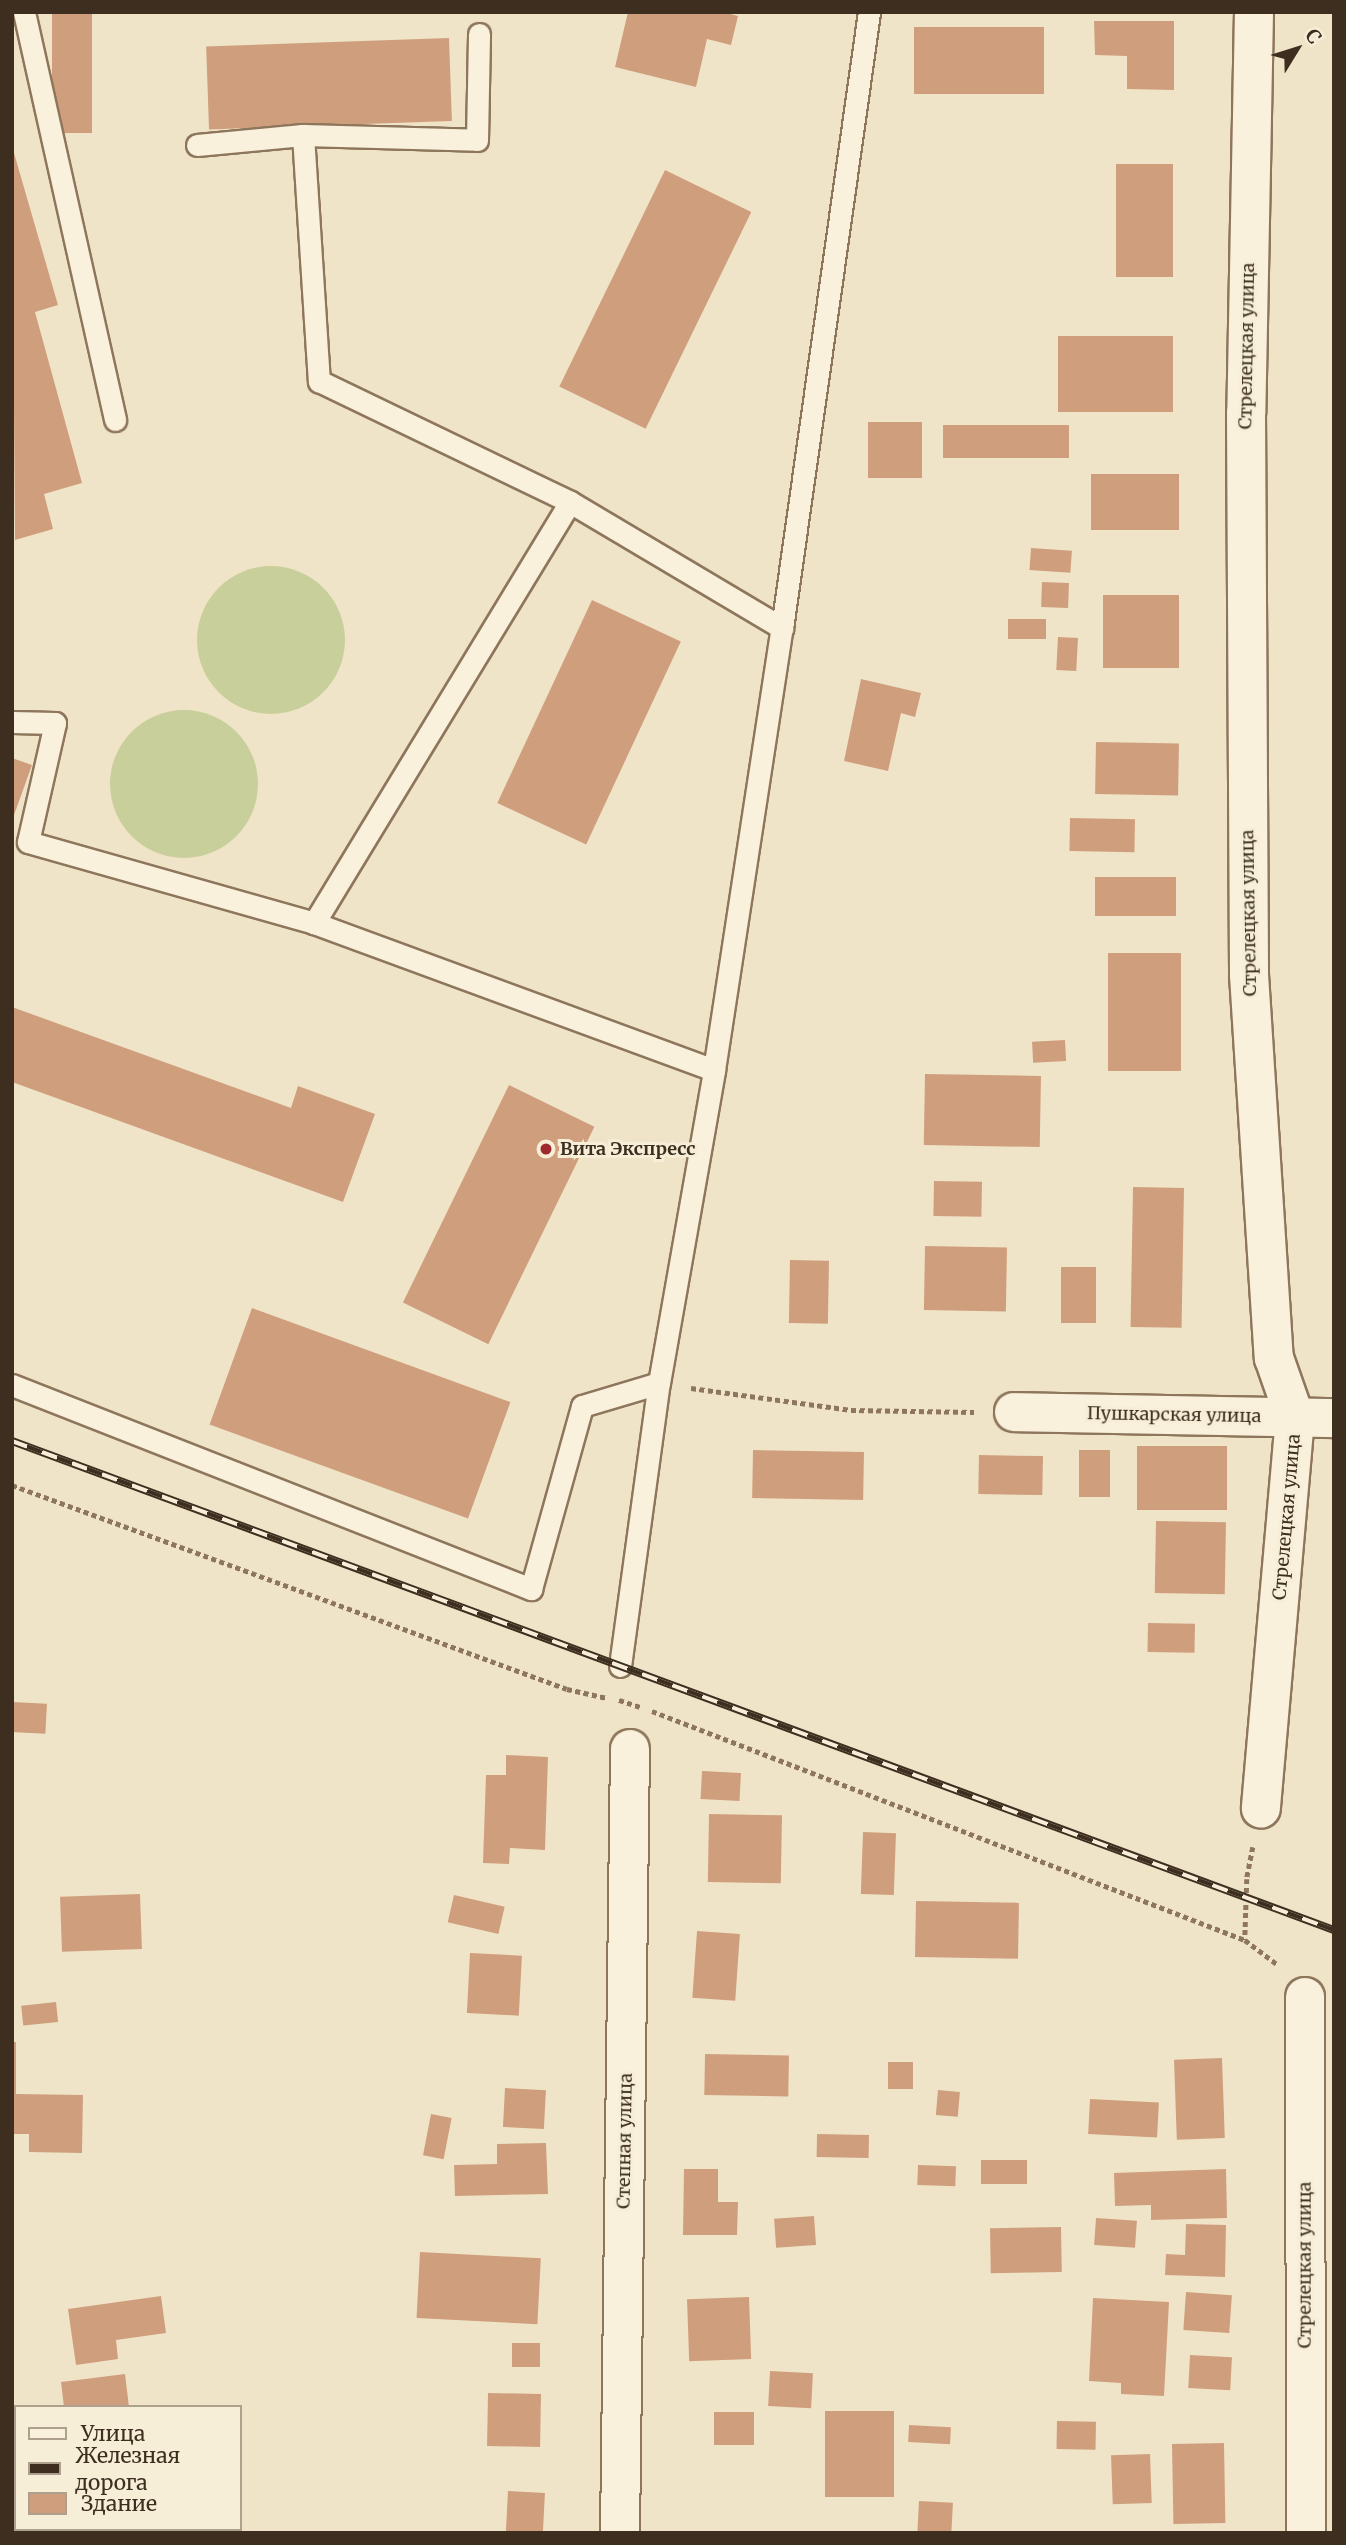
<!DOCTYPE html>
<meta charset="utf-8">
<style>
body{margin:0}
#map{position:relative;width:1346px;height:2545px;overflow:hidden;background:#f0e4c8;font-family:Merriweather,serif}
div>[style]{position:absolute}
.green>*{inset:0;background:#c9cf9b}
.round{border-radius:50%}
.building>*{inset:0;background:#cf9f7d;transform-origin:0 0}
.path>*{height:4.5px;margin-top:-2.25px;transform-origin:0;background:repeating-linear-gradient(90deg,#8d765c 0 5px,transparent 0 8.5px)}
.roads{filter:drop-shadow(2px 0 #8d765c) drop-shadow(-2px 0 #8d765c) drop-shadow(0 2px #8d765c) drop-shadow(0 -2px #8d765c)}
.lane>*{height:21px;margin:-10.5px;padding:0 10.5px;transform-origin:10.5px;border-radius:10.5px;background:#faf1dc}
.street>*{height:38px;margin:-19px;padding:0 19px;transform-origin:19px;border-radius:19px;background:#faf1dc}
.rail>*{height:8px;margin-top:-4px;transform-origin:0;background:repeating-linear-gradient(90deg,#f7eed8 0 16px,#3d2e20 0 32px);box-sizing:border-box;border-block:2px solid #3d2e20}
.dots>*{width:19px;height:19px;translate:-50% -50%;box-sizing:border-box;border:4px solid #f7eed8;border-radius:50%}
span{translate:-50% -50%;white-space:nowrap;text-align:center;line-height:1.15;-webkit-text-stroke:6px #f7eed8;paint-order:stroke}
.street-label{font-size:18px;color:#3d2e20}
.poi-label{font-size:18px;color:#3d2e20;font-weight:700}
.left{translate:0 -50%;text-align:left}
.frame{position:absolute;inset:0;border:14px solid #3d2e20;pointer-events:none}
.legend{position:absolute;left:14px;top:2405px;width:228px;height:126px;box-sizing:border-box;background:#f7eed8;border:2px solid #ada18e;margin:0;padding:9px 12px;list-style:none;font-size:21px;color:#3d2e20}
.legend li{display:flex;align-items:center;gap:14px;height:35px}
.legend b{width:35px;border:2px solid #ada18e}
.north{position:absolute;left:1262px;top:14px;width:70px;height:70px;-webkit-text-stroke:5px #f7eed8;paint-order:stroke;rotate:52deg;font-size:19px;font-weight:700;line-height:28px;text-align:center;color:#3d2e20}
.north::after{content:'';display:block;margin:auto;width:24px;height:32px;background:#3d2e20;clip-path:polygon(50% 0,100% 100%,50% 72%,0 100%)}
</style>
<div id="map">
<div class="green">
<i class="round" style="left:197px;top:566px;width:148px;height:148px"></i>
<i class="round" style="left:110px;top:710px;width:148px;height:148px"></i>
</div>
<div class="building">
<i style="left:52px;top:12px;width:40px;height:121px"></i>
<i style="clip-path:polygon(628px 12px,723px 12px,738px 16px,731px 45px,707px 39px,696px 87px,615px 67px)"></i>
<i style="clip-path:polygon(1094px 21px,1174px 21px,1174px 90px,1127px 89px,1127px 56px,1095px 55px)"></i>
<i style="left:914px;top:27px;width:130px;height:67px"></i>
<i style="left:449px;top:38px;width:83px;height:243px;rotate:88deg"></i>
<i style="clip-path:polygon(12px 146px,58px 305px,35px 312px,82px 483px,44px 494px,53px 529px,15px 540px)"></i>
<i style="left:1116px;top:164px;width:57px;height:113px"></i>
<i style="left:665px;top:170px;width:96px;height:241px;rotate:26deg"></i>
<i style="left:1058px;top:336px;width:115px;height:76px"></i>
<i style="left:868px;top:422px;width:54px;height:56px"></i>
<i style="left:943px;top:425px;width:126px;height:33px"></i>
<i style="left:1091px;top:474px;width:88px;height:56px"></i>
<i style="left:1031px;top:548px;width:41px;height:22px;rotate:4deg"></i>
<i style="left:1042px;top:582px;width:27px;height:25px;rotate:2deg"></i>
<i style="left:1103px;top:595px;width:76px;height:73px"></i>
<i style="left:592px;top:600px;width:98px;height:224px;rotate:25deg"></i>
<i style="left:1008px;top:619px;width:38px;height:20px"></i>
<i style="left:1058px;top:637px;width:20px;height:33px;rotate:3deg"></i>
<i style="clip-path:polygon(861px 679px,921px 693px,915px 717px,901px 713px,888px 771px,844px 761px)"></i>
<i style="left:1096px;top:742px;width:83px;height:52px;rotate:1deg"></i>
<i style="clip-path:polygon(12px 758px,32px 765px,13px 818px,12px 818px)"></i>
<i style="left:1070px;top:818px;width:65px;height:33px;rotate:1deg"></i>
<i style="left:1095px;top:877px;width:81px;height:39px"></i>
<i style="left:1108px;top:953px;width:73px;height:118px"></i>
<i style="clip-path:polygon(12px 1007px,291px 1108px,298px 1086px,375px 1114px,343px 1202px,12px 1082px)"></i>
<i style="left:1065px;top:1040px;width:21px;height:33px;rotate:87deg"></i>
<i style="left:925px;top:1074px;width:116px;height:71px;rotate:1deg"></i>
<i style="left:509px;top:1085px;width:95px;height:242px;rotate:26deg"></i>
<i style="left:934px;top:1181px;width:48px;height:35px;rotate:1deg"></i>
<i style="left:1133px;top:1187px;width:51px;height:140px;rotate:1deg"></i>
<i style="left:925px;top:1246px;width:82px;height:64px;rotate:1deg"></i>
<i style="left:790px;top:1260px;width:39px;height:63px;rotate:1deg"></i>
<i style="left:1061px;top:1267px;width:35px;height:56px"></i>
<i style="left:252px;top:1308px;width:275px;height:124px;rotate:20deg"></i>
<i style="left:1137px;top:1446px;width:90px;height:64px"></i>
<i style="left:753px;top:1450px;width:111px;height:48px;rotate:1deg"></i>
<i style="left:1079px;top:1450px;width:31px;height:47px"></i>
<i style="left:979px;top:1455px;width:64px;height:39px;rotate:1deg"></i>
<i style="left:1156px;top:1521px;width:70px;height:72px;rotate:1deg"></i>
<i style="left:1148px;top:1623px;width:47px;height:29px;rotate:1deg"></i>
<i style="left:12px;top:1702px;width:35px;height:30px;rotate:3deg"></i>
<i style="clip-path:polygon(506px 1755px,548px 1757px,545px 1850px,510px 1848px,509px 1864px,483px 1863px,486px 1775px,506px 1775px)"></i>
<i style="left:702px;top:1771px;width:39px;height:28px;rotate:3deg"></i>
<i style="left:709px;top:1814px;width:73px;height:68px;rotate:1deg"></i>
<i style="left:863px;top:1832px;width:33px;height:62px;rotate:2deg"></i>
<i style="left:140px;top:1894px;width:55px;height:80px;rotate:88deg"></i>
<i style="left:454px;top:1895px;width:52px;height:28px;rotate:13deg"></i>
<i style="left:916px;top:1901px;width:103px;height:56px;rotate:1deg"></i>
<i style="left:697px;top:1931px;width:43px;height:67px;rotate:4deg"></i>
<i style="left:470px;top:1953px;width:52px;height:60px;rotate:3deg"></i>
<i style="left:56px;top:2002px;width:20px;height:35px;rotate:84deg"></i>
<i style="clip-path:polygon(12px 2042px,16px 2042px,16px 2094px,83px 2095px,82px 2153px,29px 2152px,29px 2134px,12px 2134px)"></i>
<i style="left:705px;top:2054px;width:84px;height:41px;rotate:1deg"></i>
<i style="left:1222px;top:2058px;width:80px;height:48px;rotate:88deg"></i>
<i style="left:888px;top:2062px;width:25px;height:27px"></i>
<i style="left:505px;top:2088px;width:41px;height:39px;rotate:3deg"></i>
<i style="left:938px;top:2090px;width:22px;height:25px;rotate:5deg"></i>
<i style="left:1090px;top:2099px;width:69px;height:35px;rotate:3deg"></i>
<i style="left:431px;top:2114px;width:21px;height:42px;rotate:11deg"></i>
<i style="left:817px;top:2134px;width:52px;height:23px;rotate:1deg"></i>
<i style="clip-path:polygon(546px 2143px,548px 2194px,455px 2196px,454px 2165px,497px 2164px,497px 2144px)"></i>
<i style="left:1027px;top:2160px;width:24px;height:46px;rotate:90deg"></i>
<i style="left:918px;top:2165px;width:38px;height:20px;rotate:2deg"></i>
<i style="clip-path:polygon(684px 2169px,718px 2169px,718px 2202px,738px 2202px,737px 2235px,683px 2235px)"></i>
<i style="clip-path:polygon(1226px 2169px,1227px 2218px,1151px 2220px,1151px 2205px,1115px 2206px,1114px 2173px)"></i>
<i style="left:814px;top:2216px;width:29px;height:40px;rotate:86deg"></i>
<i style="left:1096px;top:2218px;width:41px;height:27px;rotate:4deg"></i>
<i style="clip-path:polygon(1186px 2224px,1226px 2225px,1225px 2277px,1165px 2275px,1166px 2254px,1185px 2255px)"></i>
<i style="left:1061px;top:2227px;width:45px;height:71px;rotate:89deg"></i>
<i style="left:420px;top:2252px;width:121px;height:66px;rotate:3deg"></i>
<i style="left:1186px;top:2292px;width:46px;height:38px;rotate:4deg"></i>
<i style="clip-path:polygon(161px 2296px,166px 2333px,116px 2340px,118px 2359px,76px 2365px,68px 2309px)"></i>
<i style="left:749px;top:2297px;width:62px;height:62px;rotate:88deg"></i>
<i style="clip-path:polygon(1093px 2298px,1169px 2302px,1164px 2396px,1121px 2394px,1121px 2383px,1089px 2381px)"></i>
<i style="left:512px;top:2343px;width:28px;height:24px"></i>
<i style="left:1190px;top:2355px;width:42px;height:33px;rotate:3deg"></i>
<i style="left:770px;top:2371px;width:43px;height:35px;rotate:3deg"></i>
<i style="clip-path:polygon(125px 2374px,129px 2407px,64px 2407px,61px 2382px)"></i>
<i style="left:488px;top:2393px;width:53px;height:53px;rotate:1deg"></i>
<i style="left:825px;top:2411px;width:69px;height:86px"></i>
<i style="left:714px;top:2412px;width:40px;height:33px"></i>
<i style="left:1057px;top:2421px;width:39px;height:28px;rotate:1deg"></i>
<i style="left:909px;top:2425px;width:42px;height:17px;rotate:3deg"></i>
<i style="left:1224px;top:2443px;width:80px;height:52px;rotate:89deg"></i>
<i style="left:1150px;top:2454px;width:49px;height:39px;rotate:88deg"></i>
<i style="left:508px;top:2491px;width:37px;height:42px;rotate:3deg"></i>
<i style="left:919px;top:2501px;width:34px;height:32px;rotate:3deg"></i>
<i style="clip-path:polygon(12px 2528px,69px 2531px,69px 2533px,12px 2533px)"></i>
</div>
<div class="path">
<i style="left:691px;top:1388px;width:162px;rotate:7.8deg"></i>
<i style="left:851px;top:1410px;width:123px;rotate:0.9deg"></i>
<i style="left:12px;top:1485px;width:591px;rotate:20.18deg"></i>
<i style="left:567px;top:1689px;width:41px;rotate:12.7deg"></i>
<i style="left:619px;top:1700px;width:22px;rotate:18deg"></i>
<i style="left:652px;top:1711px;width:636px;rotate:21.12deg"></i>
<i style="left:1253px;top:1847px;width:33px;rotate:101deg"></i>
<i style="left:1247px;top:1879px;width:61px;rotate:91.9deg"></i>
<i style="left:1245px;top:1940px;width:41px;rotate:37.1deg"></i>
</div>
<div class="roads">
<div class="lane">
<i style="left:24px;top:12px;width:418px;rotate:77.4deg"></i>
<i style="left:303px;top:135px;width:174px;rotate:1.6deg"></i>
<i style="left:477px;top:140px;width:106px;rotate:-88.9deg"></i>
<i style="left:197px;top:145px;width:106px;rotate:-5.4deg"></i>
<i style="left:303px;top:135px;width:247px;rotate:86.3deg"></i>
<i style="left:319px;top:381px;width:279px;rotate:25.7deg"></i>
<i style="left:570px;top:502px;width:493px;rotate:121.3deg"></i>
<i style="left:314px;top:923px;width:426px;rotate:20.2deg"></i>
<i style="left:714px;top:1070px;width:447px;rotate:-81.3deg"></i>
<i style="left:782px;top:628px;width:622px;rotate:-81.96deg"></i>
<i style="left:570px;top:502px;width:247px;rotate:30.7deg"></i>
<i style="left:12px;top:722px;width:43px;rotate:1.3deg"></i>
<i style="left:55px;top:723px;width:122px;rotate:102.8deg"></i>
<i style="left:28px;top:842px;width:297px;rotate:15.8deg"></i>
<i style="left:12px;top:1385px;width:558px;rotate:21.46deg"></i>
<i style="left:531px;top:1589px;width:190px;rotate:-74.4deg"></i>
<i style="left:582px;top:1406px;width:80px;rotate:-16.6deg"></i>
<i style="left:620px;top:1666px;width:286px;rotate:-82.2deg"></i>
<i style="left:659px;top:1383px;width:318px;rotate:-80deg"></i>
</div>
<div class="street">
<i style="left:1254px;top:12px;width:401px;rotate:91.1deg"></i>
<i style="left:1246px;top:413px;width:562px;rotate:89.69deg"></i>
<i style="left:1249px;top:975px;width:384px;rotate:86.3deg"></i>
<i style="left:1274px;top:1358px;width:64px;rotate:70.7deg"></i>
<i style="left:1295px;top:1418px;width:392px;rotate:95deg"></i>
<i style="left:1014px;top:1412px;width:320px;rotate:1.1deg"></i>
<i style="left:1305px;top:1997px;width:536px;rotate:89.89deg"></i>
<i style="left:620px;top:2533px;width:784px;rotate:-89.27deg"></i>
</div>
</div>
<div class="rail">
<i style="left:12px;top:1441px;width:1410px;rotate:20.3deg"></i>
</div>
<div class="dots">
<i style="left:546px;top:1149px;background:#9e2a2b"></i>
</div>
<div class="street-label">
<span style="left:1247px;top:346px;rotate:-89deg">Стрелецкая улица</span>
<span style="left:1249px;top:913px;rotate:-91deg">Стрелецкая улица</span>
<span style="left:1174px;top:1415px;rotate:1deg">Пушкарская улица</span>
<span style="left:1287px;top:1517px;rotate:-85deg">Стрелецкая улица</span>
<span style="left:625px;top:2141px;rotate:-89deg">Степная улица</span>
<span style="left:1305px;top:2265px;rotate:-90deg">Стрелецкая улица</span>
</div>
<div class="poi-label">
<span class="left" style="left:560px;top:1149px">Вита Экспресс</span>
</div>
<div class="frame"></div>
<ul class="legend">
<li><b style="height:9px;background:#faf1dc"></b>Улица</li>
<li><b style="height:9px;background:#3d2e20"></b>Железная дорога</li>
<li><b style="height:19px;background:#cf9f7d"></b>Здание</li>
</ul>
<div class="north">С</div>
</div>
